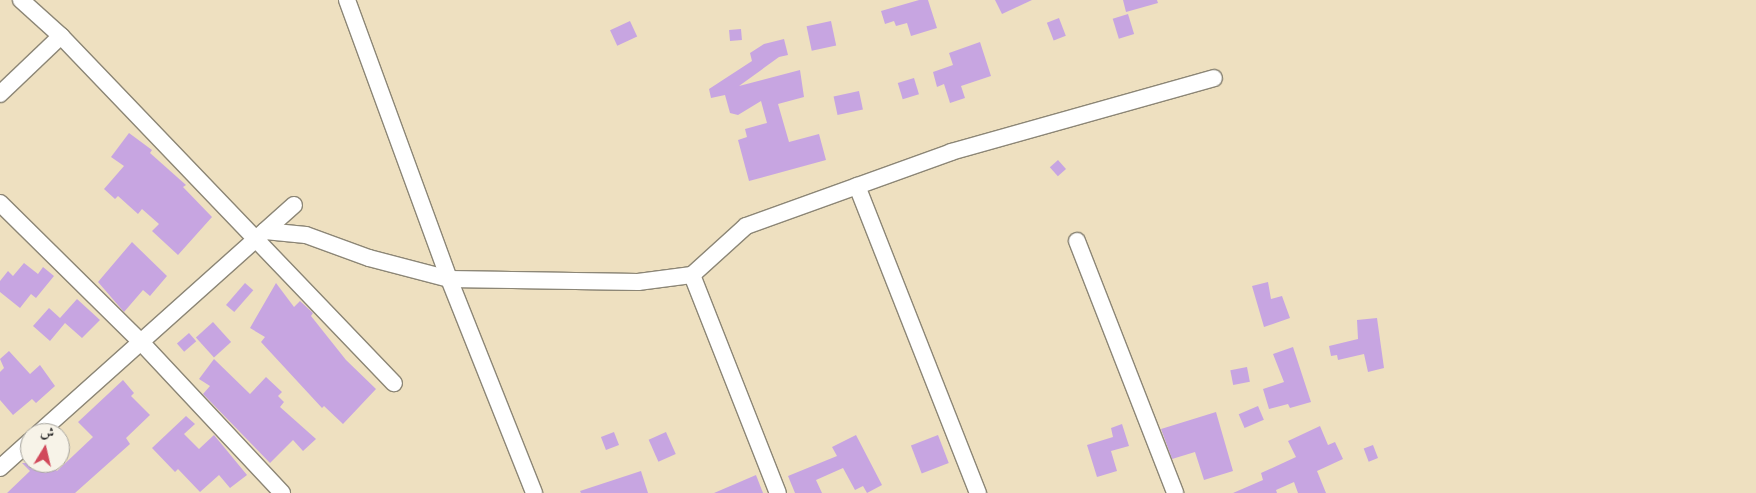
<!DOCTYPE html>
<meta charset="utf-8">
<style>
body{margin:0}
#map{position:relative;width:1756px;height:493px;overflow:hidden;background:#eee0c0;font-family:Vollkorn,Amiri,serif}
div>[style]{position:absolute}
.building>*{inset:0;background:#c7a5e1;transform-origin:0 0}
.roads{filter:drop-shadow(1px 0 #8c8676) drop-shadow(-1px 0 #8c8676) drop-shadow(0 1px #8c8676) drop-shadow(0 -1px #8c8676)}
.minor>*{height:16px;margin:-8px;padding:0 8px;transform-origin:8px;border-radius:8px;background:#fff}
span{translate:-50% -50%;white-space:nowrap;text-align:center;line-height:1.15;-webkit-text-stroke:4px #f7f3e8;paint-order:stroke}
.north{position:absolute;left:20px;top:423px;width:50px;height:50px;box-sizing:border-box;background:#f7f3e8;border:1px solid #a5a39c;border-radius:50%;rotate:9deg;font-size:14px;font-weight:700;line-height:20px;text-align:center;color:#2b2b2b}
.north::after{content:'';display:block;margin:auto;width:18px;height:22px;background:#d1495b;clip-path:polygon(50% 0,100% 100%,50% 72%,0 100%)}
</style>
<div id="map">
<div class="building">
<i style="clip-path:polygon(919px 0,928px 0,937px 28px,911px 36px,907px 23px,896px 26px,894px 21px,885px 24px,881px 11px)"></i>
<i style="clip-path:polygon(995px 0,1032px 0,1002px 14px)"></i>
<i style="clip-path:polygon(1123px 0,1157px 0,1158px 3px,1126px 12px)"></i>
<i style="left:1128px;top:14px;width:21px;height:16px;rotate:73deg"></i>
<i style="left:1059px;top:18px;width:19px;height:13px;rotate:69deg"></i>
<i style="left:630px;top:21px;width:17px;height:22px;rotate:65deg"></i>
<i style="left:831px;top:21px;width:25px;height:25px;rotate:78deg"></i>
<i style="left:741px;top:29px;width:11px;height:12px;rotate:85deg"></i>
<i style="clip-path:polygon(784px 39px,788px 55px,779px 57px,739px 86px,800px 70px,804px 97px,778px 104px,789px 142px,819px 134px,826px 160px,749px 181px,738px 140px,747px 137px,745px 129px,767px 123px,761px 101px,738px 115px,730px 113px,725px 95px,711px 98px,709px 89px,752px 61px,750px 53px,764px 44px)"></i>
<i style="clip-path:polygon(980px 42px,991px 76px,961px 86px,965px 98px,950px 103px,944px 84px,937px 87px,933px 72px,953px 65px,949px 53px)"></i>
<i style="left:914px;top:78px;width:17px;height:17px;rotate:73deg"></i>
<i style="left:859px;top:91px;width:19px;height:26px;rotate:78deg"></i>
<i style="clip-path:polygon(129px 133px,152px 150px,150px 153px,186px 185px,183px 187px,212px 217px,178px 255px,152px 231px,159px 224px,142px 209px,138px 214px,118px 196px,115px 199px,104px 189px,124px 166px,111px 157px)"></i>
<i style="left:1058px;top:160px;width:12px;height:11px;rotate:48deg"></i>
<i style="clip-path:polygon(132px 242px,167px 276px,150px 296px,143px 290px,124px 312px,98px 282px)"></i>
<i style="clip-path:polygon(24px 263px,38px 274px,43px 267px,54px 276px,36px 298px,31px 294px,20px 308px,0 292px,0 281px,8px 271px,13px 276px)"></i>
<i style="clip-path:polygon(1268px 282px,1271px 299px,1282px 296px,1290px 318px,1264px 327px,1252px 286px)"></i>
<i style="left:245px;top:283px;width:11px;height:29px;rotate:41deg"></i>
<i style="clip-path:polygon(276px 283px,294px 307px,300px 301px,313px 313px,311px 316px,346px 360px,376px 389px,343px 424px,324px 406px,322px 408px,261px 342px,265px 337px,250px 328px)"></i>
<i style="clip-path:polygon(77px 299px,100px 320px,82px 338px,65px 323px,50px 341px,33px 326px,49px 308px,60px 318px)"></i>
<i style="clip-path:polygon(1377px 318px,1384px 368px,1368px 372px,1364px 354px,1338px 360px,1337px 355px,1331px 356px,1329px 346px,1358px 339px,1357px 320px)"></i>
<i style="left:213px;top:322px;width:27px;height:23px;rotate:48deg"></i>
<i style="left:189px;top:333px;width:11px;height:16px;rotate:49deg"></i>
<i style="clip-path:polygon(1293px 347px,1311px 402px,1290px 408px,1288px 404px,1269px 409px,1263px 389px,1284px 382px,1273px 354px)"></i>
<i style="clip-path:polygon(9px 351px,30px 374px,40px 365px,55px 386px,36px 403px,32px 399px,13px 415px,0 400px,0 372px,4px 368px,0 359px)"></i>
<i style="clip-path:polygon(214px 359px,250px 394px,266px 377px,282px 392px,278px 396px,284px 402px,280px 407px,316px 439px,303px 451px,293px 440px,270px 463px,203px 394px,210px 386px,199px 379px)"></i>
<i style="left:1247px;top:367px;width:15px;height:17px;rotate:79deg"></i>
<i style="clip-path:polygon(123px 380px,134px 393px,131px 396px,150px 415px,126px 438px,130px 444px,75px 493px,7px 493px,30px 471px,22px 463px,49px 463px,57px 471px,93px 437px,78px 422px)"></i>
<i style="left:1258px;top:406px;width:15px;height:21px;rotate:67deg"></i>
<i style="clip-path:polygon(1216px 412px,1233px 471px,1204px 480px,1195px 452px,1172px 459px,1161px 429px)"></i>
<i style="clip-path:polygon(186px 416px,195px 424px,184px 434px,199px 449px,214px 435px,247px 475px,230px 488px,219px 475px,200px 492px,178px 469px,175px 472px,152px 448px)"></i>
<i style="clip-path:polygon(1122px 424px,1129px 446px,1111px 451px,1117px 471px,1097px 477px,1087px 445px,1113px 437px,1111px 428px)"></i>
<i style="clip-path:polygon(1320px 426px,1328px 445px,1335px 442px,1343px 459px,1317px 471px,1326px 493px,1298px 493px,1294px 482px,1276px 490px,1277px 493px,1233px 493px,1263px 480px,1261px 473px,1296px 457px,1288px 441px)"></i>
<i style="left:614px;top:432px;width:14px;height:14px;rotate:69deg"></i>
<i style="left:666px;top:432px;width:24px;height:19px;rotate:66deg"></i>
<i style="clip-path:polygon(856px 435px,882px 485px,867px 493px,863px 486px,855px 490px,843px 468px,816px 480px,822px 493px,795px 493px,788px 476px,837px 456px,832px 447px)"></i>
<i style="left:938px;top:435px;width:30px;height:29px;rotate:69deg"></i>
<i style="left:1373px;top:445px;width:14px;height:10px;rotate:69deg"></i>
<i style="clip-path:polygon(641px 471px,648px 493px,581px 493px,580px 491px)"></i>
<i style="clip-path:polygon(756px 475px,763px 493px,714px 493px)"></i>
</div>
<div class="roads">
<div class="minor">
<i style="left:21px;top:0;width:54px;rotate:42deg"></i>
<i style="left:61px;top:36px;width:481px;rotate:46.2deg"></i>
<i style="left:347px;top:0;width:297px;rotate:69.9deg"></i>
<i style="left:449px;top:279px;width:230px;rotate:68.3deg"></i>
<i style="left:0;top:94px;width:84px;rotate:-43.6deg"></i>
<i style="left:857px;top:186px;width:330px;rotate:68.5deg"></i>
<i style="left:0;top:203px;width:197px;rotate:44.6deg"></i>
<i style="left:140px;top:341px;width:208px;rotate:46.9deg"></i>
<i style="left:265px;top:231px;width:41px;rotate:5.6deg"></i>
<i style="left:306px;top:235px;width:67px;rotate:20.1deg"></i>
<i style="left:369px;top:258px;width:83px;rotate:14.7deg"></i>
<i style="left:449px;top:279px;width:189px;rotate:0.9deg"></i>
<i style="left:638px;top:282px;width:54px;rotate:-7.4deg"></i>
<i style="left:692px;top:275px;width:73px;rotate:-42.2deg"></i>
<i style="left:746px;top:226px;width:218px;rotate:-19.8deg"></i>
<i style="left:951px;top:152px;width:273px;rotate:-15.7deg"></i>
<i style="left:1077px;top:241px;width:270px;rotate:68.7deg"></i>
<i style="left:692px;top:275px;width:234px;rotate:68.5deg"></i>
<i style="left:39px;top:433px;width:342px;rotate:-41.8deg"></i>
<i style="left:0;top:468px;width:40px;rotate:-42deg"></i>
</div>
</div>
<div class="north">ش</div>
</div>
